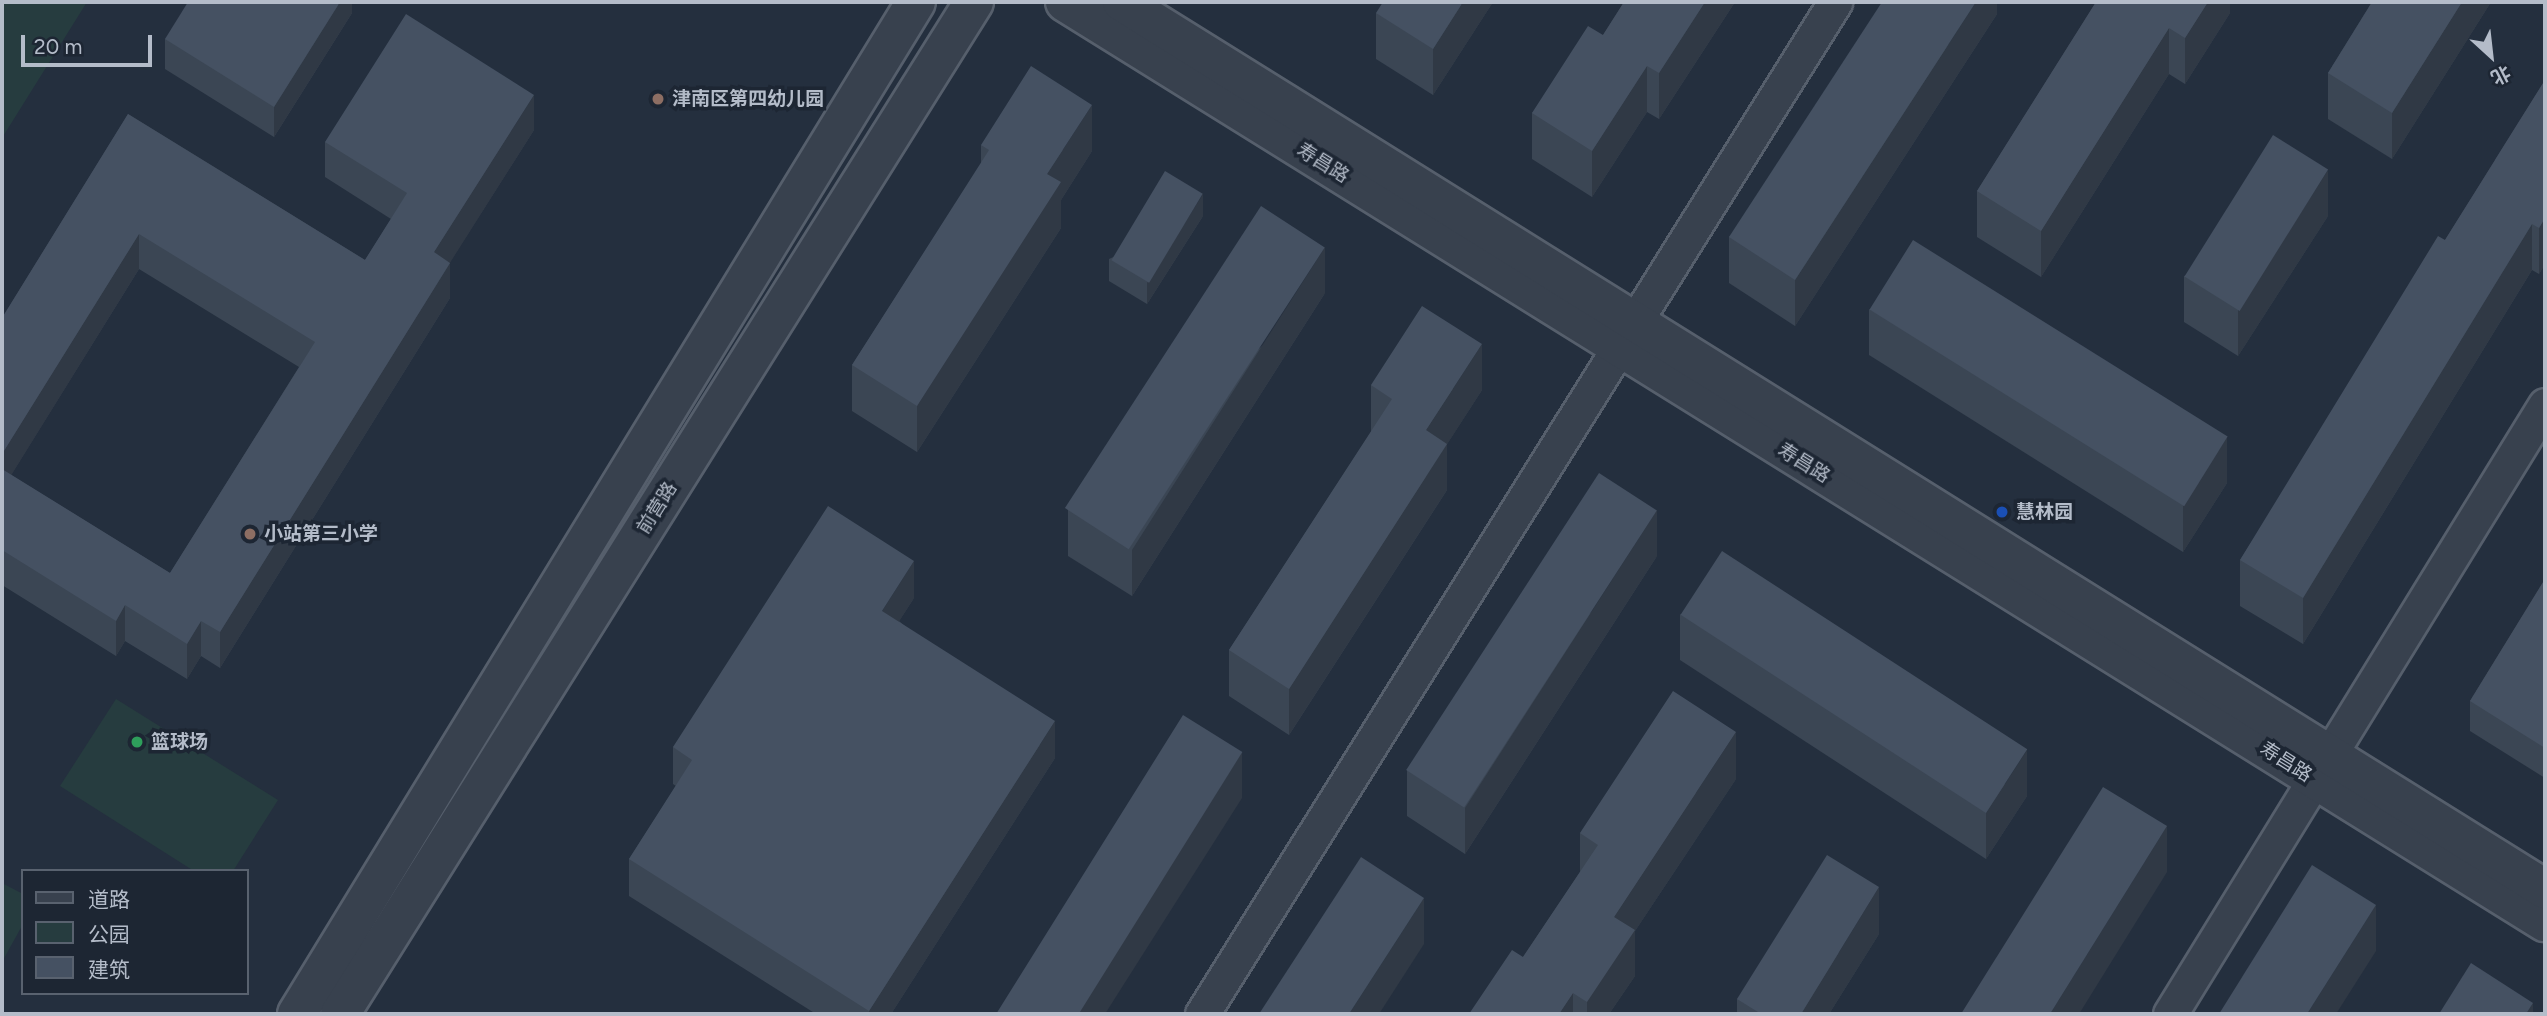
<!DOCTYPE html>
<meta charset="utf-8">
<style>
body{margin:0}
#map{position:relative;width:2547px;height:1016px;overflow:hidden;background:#242f3e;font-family:Figtree,"Noto Sans SC",sans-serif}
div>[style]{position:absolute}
.green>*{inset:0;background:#263c3f}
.roads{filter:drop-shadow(2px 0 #565f6c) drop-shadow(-2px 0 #565f6c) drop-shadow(0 2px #565f6c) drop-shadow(0 -2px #565f6c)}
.minor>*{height:33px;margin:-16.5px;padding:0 16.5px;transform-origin:16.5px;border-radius:16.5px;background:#38414e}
.tertiary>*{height:38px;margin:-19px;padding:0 19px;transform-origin:19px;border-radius:19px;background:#38414e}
.wall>*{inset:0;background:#3b4654}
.shaded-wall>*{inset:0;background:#303945}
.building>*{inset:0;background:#455162;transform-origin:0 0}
.dots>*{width:19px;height:19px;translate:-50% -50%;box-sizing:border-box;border:4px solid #1d2633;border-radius:50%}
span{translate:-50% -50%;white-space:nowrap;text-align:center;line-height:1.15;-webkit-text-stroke:7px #1d2633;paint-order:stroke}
.poi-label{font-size:19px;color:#b4bcc9;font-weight:700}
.left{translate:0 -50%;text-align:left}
.street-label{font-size:19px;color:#b4bcc9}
.frame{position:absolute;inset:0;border:4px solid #b4bcc9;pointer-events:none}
.legend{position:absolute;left:21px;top:869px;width:228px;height:126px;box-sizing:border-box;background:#1d2633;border:2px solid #59626f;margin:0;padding:9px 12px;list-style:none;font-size:21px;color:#b4bcc9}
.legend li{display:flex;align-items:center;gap:14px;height:35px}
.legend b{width:35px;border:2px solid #59626f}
.north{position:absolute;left:2456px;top:21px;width:70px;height:70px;-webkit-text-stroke:5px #1d2633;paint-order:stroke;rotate:153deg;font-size:19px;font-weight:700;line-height:28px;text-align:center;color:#b4bcc9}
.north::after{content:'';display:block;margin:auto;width:24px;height:32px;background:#b4bcc9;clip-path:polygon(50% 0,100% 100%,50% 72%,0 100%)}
.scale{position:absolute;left:21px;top:35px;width:131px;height:32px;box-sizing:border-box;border:4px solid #b4bcc9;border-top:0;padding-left:9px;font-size:21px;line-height:24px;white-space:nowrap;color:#b4bcc9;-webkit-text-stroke:5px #1d2633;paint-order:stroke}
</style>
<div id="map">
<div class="green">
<i style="clip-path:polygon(2px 2px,87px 2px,2px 138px)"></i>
<i style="clip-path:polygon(116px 699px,278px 800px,233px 871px,194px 871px,60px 786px)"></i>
<i style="clip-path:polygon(2px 883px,23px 894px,23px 924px,2px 962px)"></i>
</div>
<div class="roads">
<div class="minor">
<i style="left:1202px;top:1014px;width:1194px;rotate:-57.97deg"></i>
<i style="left:2170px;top:1014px;width:715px;rotate:-58.38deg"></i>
</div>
<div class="tertiary">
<i style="left:1065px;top:2px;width:1743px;rotate:31.87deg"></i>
<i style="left:1122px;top:2px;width:1677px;rotate:31.94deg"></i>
<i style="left:297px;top:1014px;width:1186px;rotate:-58.55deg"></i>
<i style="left:340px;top:1014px;width:1194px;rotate:-57.93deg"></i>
</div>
</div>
<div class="wall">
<i style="clip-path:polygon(352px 2px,352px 13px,274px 137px,165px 69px,165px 39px)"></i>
<i style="clip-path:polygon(1493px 2px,1433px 95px,1376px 59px,1376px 13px)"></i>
<i style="clip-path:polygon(1624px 2px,1735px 2px,1659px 119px,1647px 112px,1592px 197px,1532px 159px,1532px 113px,1603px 35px)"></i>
<i style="clip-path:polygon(1997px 2px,1997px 14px,1795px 326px,1729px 283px,1729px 237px)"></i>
<i style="clip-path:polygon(2096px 2px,2230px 2px,2230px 13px,2185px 84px,2169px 74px,2041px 277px,1977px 237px,1977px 191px)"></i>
<i style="clip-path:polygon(2372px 2px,2491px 2px,2392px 159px,2328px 119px,2328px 73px)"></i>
<i style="clip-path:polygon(2545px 80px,2545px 264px,2539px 274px,2532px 270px,2303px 644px,2240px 606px,2240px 560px,2445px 240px)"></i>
<i style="clip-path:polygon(evenodd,128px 114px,365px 260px,391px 219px,325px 177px,325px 142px,534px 130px,450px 262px,450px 298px,220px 668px,201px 656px,187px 679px,125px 641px,116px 656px,2px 585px,2px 318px,128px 114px,139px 269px,299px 367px,170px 573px,11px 475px,139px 269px)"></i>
<i style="clip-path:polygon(981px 145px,1092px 151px,1061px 200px,1061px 228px,917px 452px,852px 411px,852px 365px,981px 164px)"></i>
<i style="clip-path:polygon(1203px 216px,1147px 304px,1109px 281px,1109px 259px)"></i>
<i style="clip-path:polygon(2328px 216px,2238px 356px,2184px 322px,2184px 276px)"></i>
<i style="clip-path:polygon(1325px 293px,1132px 596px,1068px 556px,1068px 510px)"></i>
<i style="clip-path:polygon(1869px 309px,2227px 483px,2183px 552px,1869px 355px)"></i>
<i style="clip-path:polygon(1371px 385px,1482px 390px,1447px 444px,1447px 490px,1289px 735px,1229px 696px,1229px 650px,1371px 432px)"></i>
<i style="clip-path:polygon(1657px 556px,1465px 854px,1407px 816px,1407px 770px)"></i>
<i style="clip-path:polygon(2545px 579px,2545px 778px,2470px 731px,2470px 701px)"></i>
<i style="clip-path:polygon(914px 598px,899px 621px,1055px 758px,891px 1014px,816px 1014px,629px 896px,629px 859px,676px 786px,673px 784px,673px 747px)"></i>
<i style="clip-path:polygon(1680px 614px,2027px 796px,1986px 859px,1680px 660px)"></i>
<i style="clip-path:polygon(1736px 779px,1635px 931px,1635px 976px,1609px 1014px,1469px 1014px,1523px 957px,1580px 872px,1580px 833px)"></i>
<i style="clip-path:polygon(1879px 934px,1829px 1014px,1737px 1014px,1737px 999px)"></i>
</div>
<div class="shaded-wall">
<i style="clip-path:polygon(340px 2px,352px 2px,352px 13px,274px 137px,274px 107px)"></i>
<i style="clip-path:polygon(1463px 2px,1493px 2px,1433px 95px,1433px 49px)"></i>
<i style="clip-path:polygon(1705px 2px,1735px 2px,1659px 119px,1659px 73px)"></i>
<i style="clip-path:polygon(1976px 2px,1997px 2px,1997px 14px,1795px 326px,1795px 280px)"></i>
<i style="clip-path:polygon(2208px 2px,2230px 2px,2230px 13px,2185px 84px,2185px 38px)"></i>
<i style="clip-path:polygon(2462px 2px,2491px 2px,2392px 159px,2392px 113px)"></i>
<i style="clip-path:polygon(2169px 28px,2169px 74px,2041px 277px,2041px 231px)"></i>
<i style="clip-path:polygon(1647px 66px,1647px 112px,1592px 197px,1592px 151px)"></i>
<i style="clip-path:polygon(534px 95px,534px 130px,434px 288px,434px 252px)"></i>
<i style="clip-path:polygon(1092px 105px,1092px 151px,1061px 200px,1061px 228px,917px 452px,917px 406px,1047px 174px)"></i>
<i style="clip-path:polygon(2328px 170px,2328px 216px,2238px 356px,2238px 310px)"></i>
<i style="clip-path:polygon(1203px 194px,1203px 216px,1147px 304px,1147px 283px)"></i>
<i style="clip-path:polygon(2545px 218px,2545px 264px,2539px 274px,2539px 228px)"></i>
<i style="clip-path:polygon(2532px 224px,2532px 270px,2303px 644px,2303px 598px)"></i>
<i style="clip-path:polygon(139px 234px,139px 269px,2px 490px,2px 454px)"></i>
<i style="clip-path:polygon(1325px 247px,1325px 293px,1132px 596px,1132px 550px)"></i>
<i style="clip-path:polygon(450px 263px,450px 298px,220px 668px,220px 632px)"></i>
<i style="clip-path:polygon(1482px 344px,1482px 390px,1426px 477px,1426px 430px)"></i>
<i style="clip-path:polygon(2227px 437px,2227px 483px,2183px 552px,2183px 506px)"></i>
<i style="clip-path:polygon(1447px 444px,1447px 490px,1289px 735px,1289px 689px)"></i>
<i style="clip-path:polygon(1657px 510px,1657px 556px,1465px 854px,1465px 808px)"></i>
<i style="clip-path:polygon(914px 561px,914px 598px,882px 648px,882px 611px)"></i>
<i style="clip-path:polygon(125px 605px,125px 641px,116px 656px,116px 621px)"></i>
<i style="clip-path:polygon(201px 621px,201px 656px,187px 679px,187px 644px)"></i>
<i style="clip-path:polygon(1055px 721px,1055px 758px,891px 1014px,869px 1014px,869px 1011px)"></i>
<i style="clip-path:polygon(1736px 732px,1736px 779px,1635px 931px,1635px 976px,1609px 1014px,1587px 1014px,1587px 1002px,1614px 917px)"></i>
<i style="clip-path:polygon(2027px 750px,2027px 796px,1986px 859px,1986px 813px)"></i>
<i style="clip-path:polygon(1242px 752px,1242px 798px,1105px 1014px,1076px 1014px)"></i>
<i style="clip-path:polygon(2167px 826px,2167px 872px,2079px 1014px,2050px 1014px)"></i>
<i style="clip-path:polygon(1879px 887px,1879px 934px,1829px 1014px,1801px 1014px)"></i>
<i style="clip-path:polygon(1424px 898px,1424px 944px,1379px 1014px,1349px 1014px)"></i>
<i style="clip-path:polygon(2376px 905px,2376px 951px,2336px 1014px,2307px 1014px)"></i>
<i style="clip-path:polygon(1573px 993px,1573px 1014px,1559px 1014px)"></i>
<i style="clip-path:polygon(2533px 1003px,2533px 1014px,2526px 1014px)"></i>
</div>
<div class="building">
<i style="clip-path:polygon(188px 2px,340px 2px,274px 107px,165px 39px)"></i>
<i style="clip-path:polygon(1383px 2px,1463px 2px,1433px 49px,1376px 13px)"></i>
<i style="clip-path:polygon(1624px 2px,1705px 2px,1659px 73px,1647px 66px,1592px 151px,1532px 113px,1588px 26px,1603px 35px)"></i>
<i style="clip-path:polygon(1882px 2px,1976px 2px,1795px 280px,1729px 237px)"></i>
<i style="clip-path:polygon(2096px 2px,2208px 2px,2185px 38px,2169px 28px,2041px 231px,1977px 191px)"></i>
<i style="clip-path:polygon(2372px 2px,2462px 2px,2392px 113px,2328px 73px)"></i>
<i style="clip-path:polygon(406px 14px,534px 95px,434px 252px,450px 263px,220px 632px,201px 621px,187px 644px,125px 605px,116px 621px,2px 550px,2px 469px,170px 573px,315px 342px,139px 234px,2px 454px,2px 318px,128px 114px,365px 260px,407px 193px,325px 142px)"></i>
<i style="clip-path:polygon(1031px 66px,1092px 105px,1047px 174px,1061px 182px,917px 406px,852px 365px,989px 150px,981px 145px)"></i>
<i style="clip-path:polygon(2545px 80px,2545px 218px,2539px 228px,2532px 224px,2303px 598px,2240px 560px,2438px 236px,2445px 240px)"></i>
<i style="left:2273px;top:135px;width:65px;height:167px;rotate:32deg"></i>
<i style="left:1165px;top:171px;width:44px;height:104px;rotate:31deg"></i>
<i style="left:1261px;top:206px;width:76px;height:360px;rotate:33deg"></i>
<i style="left:1913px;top:240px;width:371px;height:82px;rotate:32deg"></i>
<i style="clip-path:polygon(1422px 306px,1482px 344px,1426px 430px,1447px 444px,1289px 689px,1229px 650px,1392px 399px,1371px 385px)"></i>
<i style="left:1599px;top:473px;width:69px;height:354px;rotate:33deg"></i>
<i style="clip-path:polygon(828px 506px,914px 561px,882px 611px,1055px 721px,869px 1011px,629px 859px,692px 760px,673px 747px)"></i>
<i style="left:1722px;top:551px;width:364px;height:76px;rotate:33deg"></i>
<i style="clip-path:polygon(2545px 579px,2545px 748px,2470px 701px)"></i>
<i style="clip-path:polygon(1673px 691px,1736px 732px,1614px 917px,1635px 930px,1587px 1002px,1573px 993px,1559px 1014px,1469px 1014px,1512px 950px,1523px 957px,1598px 845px,1580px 833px)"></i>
<i style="left:1183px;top:715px;width:70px;height:353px;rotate:32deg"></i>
<i style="clip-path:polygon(2103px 787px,2167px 826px,2050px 1014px,1961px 1014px)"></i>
<i style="clip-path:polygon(1827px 855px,1879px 887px,1801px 1014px,1757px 1014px,1758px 1012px,1737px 999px)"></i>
<i style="clip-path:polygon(1361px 857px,1424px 898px,1349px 1014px,1259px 1014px)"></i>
<i style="clip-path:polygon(2312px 865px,2376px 905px,2307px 1014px,2219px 1014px)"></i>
<i style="clip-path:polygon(2471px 963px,2533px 1003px,2526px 1014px,2439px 1014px)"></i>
</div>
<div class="dots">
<i style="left:658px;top:99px;background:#8d6e63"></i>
<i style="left:2002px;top:512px;background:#1a4fb4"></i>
<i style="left:250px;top:534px;background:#8d6e63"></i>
<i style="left:137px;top:742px;background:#2e9e5b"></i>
</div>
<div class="poi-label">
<span class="left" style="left:672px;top:99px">津南区第四幼儿园</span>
<span class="left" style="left:2016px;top:512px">慧林园</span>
<span class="left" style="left:264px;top:534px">小站第三小学</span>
<span class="left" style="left:151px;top:742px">篮球场</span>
</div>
<div class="street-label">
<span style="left:1323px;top:163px;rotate:32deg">寿昌路</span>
<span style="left:1804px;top:463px;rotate:32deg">寿昌路</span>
<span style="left:657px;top:508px;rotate:-58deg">前营路</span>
<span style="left:2286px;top:762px;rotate:32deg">寿昌路</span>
</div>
<div class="frame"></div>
<ul class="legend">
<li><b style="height:9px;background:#38414e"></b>道路</li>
<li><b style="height:19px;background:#263c3f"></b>公园</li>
<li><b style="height:19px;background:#455162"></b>建筑</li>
</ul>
<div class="north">北</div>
<div class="scale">20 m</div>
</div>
